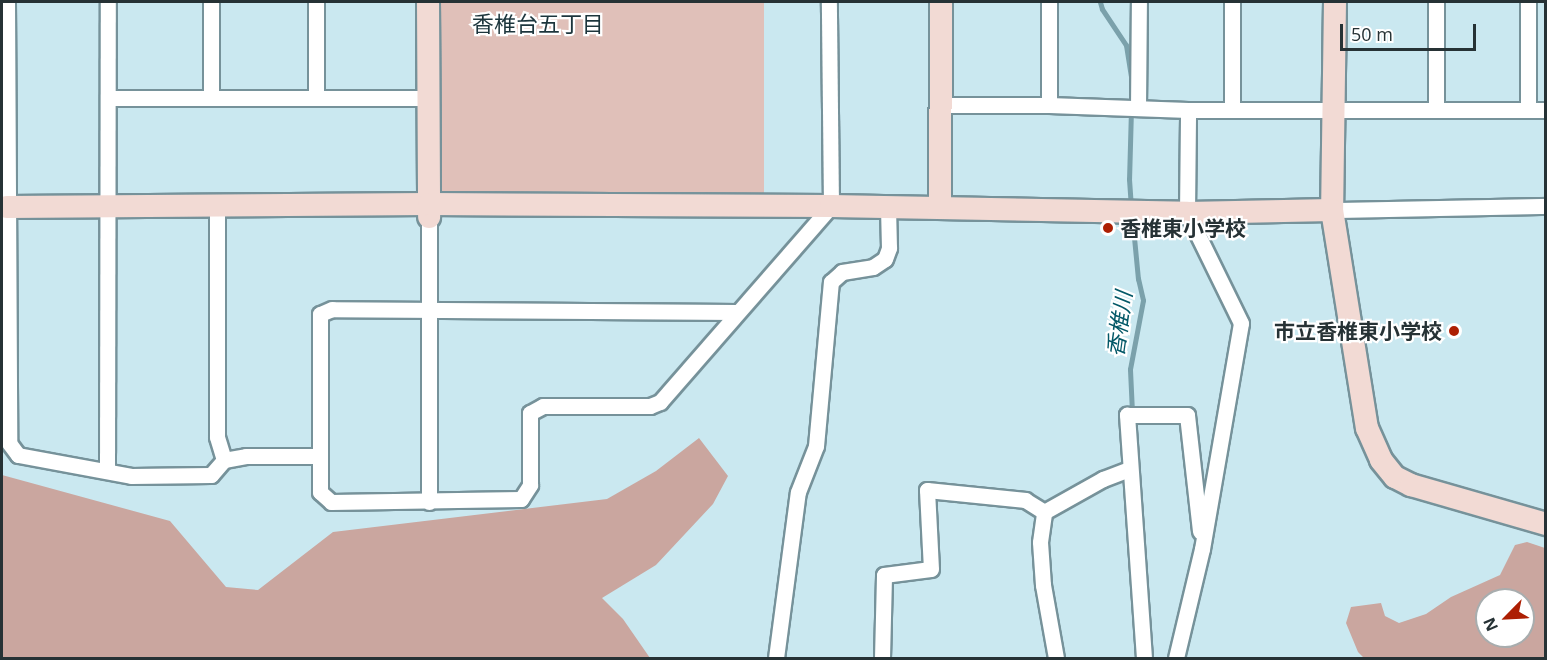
<!DOCTYPE html>
<meta charset="utf-8">
<style>
body{margin:0}
#map{position:relative;width:1547px;height:660px;overflow:hidden;background:#cae8f0;font-family:"Open Sans","Noto Sans JP",sans-serif}
div>[style]{position:absolute}
.green>*{inset:0;background:#e0c0b9;transform-origin:0 0}
.forest>*{inset:0;background:#caa69f}
.stream>*{height:5px;margin:-2.5px;padding:0 2.5px;transform-origin:2.5px;border-radius:2.5px;background:#7ba1ab}
.roads{filter:drop-shadow(2px 0 #76929a) drop-shadow(-2px 0 #76929a) drop-shadow(0 2px #76929a) drop-shadow(0 -2px #76929a)}
.street>*{height:15px;margin:-7.5px;padding:0 7.5px;transform-origin:7.5px;border-radius:7.5px;background:#fff}
.secondary>*{height:22px;margin:-11px;padding:0 11px;transform-origin:11px;border-radius:11px;background:#f2dad4}
.dots>*{width:16px;height:16px;translate:-50% -50%;box-sizing:border-box;border:3px solid #fff;border-radius:50%}
span{translate:-50% -50%;white-space:nowrap;text-align:center;line-height:1.15;-webkit-text-stroke:4.5px #fff;paint-order:stroke}
.poi-label{font-size:21px;color:#263235;font-weight:700}
.left{translate:0 -50%;text-align:left}
.right{translate:-100% -50%;text-align:right}
.neighbourhood-label{font-size:22px;color:#1c353c}
.water-label{font-size:22px;color:#035867;font-style:italic}
.frame{position:absolute;inset:0;border:3px solid #263235;pointer-events:none}
.north{position:absolute;left:1475px;top:588px;width:60px;height:60px;box-sizing:border-box;background:#fff;border:2px solid #a8adae;border-radius:50%;rotate:246deg;font-size:16px;font-weight:700;line-height:24px;text-align:center;color:#263235}
.north::after{content:'';display:block;margin:auto;width:21px;height:27px;background:#ad1f03;clip-path:polygon(50% 0,100% 100%,50% 72%,0 100%)}
.scale{position:absolute;left:1340px;top:24px;width:136px;height:27px;box-sizing:border-box;border:3px solid #263235;border-top:0;padding-left:8px;font-size:18px;line-height:21px;white-space:nowrap;color:#263235;-webkit-text-stroke:4px #fff;paint-order:stroke}
</style>
<div id="map">
<div class="green">
<i style="left:435px;top:2px;width:329px;height:198px"></i>
</div>
<div class="forest">
<i style="clip-path:polygon(699px 438px,728px 476px,713px 504px,656px 565px,602px 598px,623px 619px,650px 658px,2px 658px,2px 475px,170px 521px,226px 587px,258px 590px,333px 532px,607px 499px,656px 471px)"></i>
<i style="clip-path:polygon(evenodd,1527px 542px,1545px 548px,1545px 658px,1364px 658px,1358px 652px,1346px 623px,1351px 607px,1381px 603px,1385px 616px,1399px 623px,1426px 614px,1451px 597px,1500px 575px,1515px 545px,1527px 542px,1487px 600px,1523px 600px,1523px 636px,1487px 636px,1487px 600px)"></i>
</div>
<div class="stream">
<i style="left:1100px;top:2px;width:7px;rotate:74deg"></i>
<i style="left:1102px;top:9px;width:43px;rotate:56.3deg"></i>
<i style="left:1126px;top:45px;width:31px;rotate:81deg"></i>
<i style="left:1131px;top:109px;width:70px;rotate:91.6deg"></i>
<i style="left:1129px;top:179px;width:29px;rotate:86deg"></i>
<i style="left:1132px;top:412px;width:43px;rotate:-92.7deg"></i>
<i style="left:1130px;top:369px;width:70px;rotate:-79.3deg"></i>
<i style="left:1143px;top:300px;width:22px;rotate:-103deg"></i>
<i style="left:1138px;top:279px;width:62px;rotate:-95.5deg"></i>
</div>
<div class="roads">
<div class="street">
<i style="left:7px;top:2px;width:441px;rotate:89.7deg"></i>
<i style="left:9px;top:443px;width:15px;rotate:53deg"></i>
<i style="left:18px;top:455px;width:115px;rotate:10.5deg"></i>
<i style="left:131px;top:476px;width:80px;rotate:-0.7deg"></i>
<i style="left:211px;top:475px;width:20px;rotate:-49deg"></i>
<i style="left:224px;top:460px;width:22px;rotate:-10deg"></i>
<i style="left:246px;top:456px;width:73px"></i>
<i style="left:211px;top:2px;width:95px;rotate:90deg"></i>
<i style="left:316px;top:2px;width:95px;rotate:90deg"></i>
<i style="left:1436px;top:2px;width:108px;rotate:90deg"></i>
<i style="left:1528px;top:2px;width:108px;rotate:90deg"></i>
<i style="left:109px;top:98px;width:319px"></i>
<i style="left:940px;top:105px;width:109px"></i>
<i style="left:1049px;top:105px;width:139px;rotate:2.1deg"></i>
<i style="left:1188px;top:110px;width:358px"></i>
<i style="left:1049px;top:105px;width:103px;rotate:-90deg"></i>
<i style="left:1138px;top:108px;width:106px;rotate:-89.5deg"></i>
<i style="left:1232px;top:108px;width:106px;rotate:-90deg"></i>
<i style="left:217px;top:205px;width:232px;rotate:90deg"></i>
<i style="left:217px;top:437px;width:24px;rotate:73deg"></i>
<i style="left:1332px;top:210px;width:214px;rotate:-1.1deg"></i>
<i style="left:737px;top:312px;width:405px;rotate:-179.6deg"></i>
<i style="left:332px;top:309px;width:13px;rotate:157deg"></i>
<i style="left:320px;top:314px;width:178px;rotate:90deg"></i>
<i style="left:320px;top:492px;width:15px;rotate:42deg"></i>
<i style="left:331px;top:502px;width:190px;rotate:-0.9deg"></i>
<i style="left:521px;top:499px;width:17px;rotate:-57deg"></i>
<i style="left:530px;top:485px;width:72px;rotate:-90deg"></i>
<i style="left:530px;top:413px;width:15px;rotate:-28deg"></i>
<i style="left:543px;top:406px;width:107px"></i>
<i style="left:650px;top:406px;width:11px;rotate:-22deg"></i>
<i style="left:660px;top:402px;width:260px;rotate:-48.9deg"></i>
<i style="left:831px;top:206px;width:204px;rotate:-90.6deg"></i>
<i style="left:107px;top:471px;width:469px;rotate:-89.9deg"></i>
<i style="left:429px;top:502px;width:284px;rotate:-90deg"></i>
<i style="left:776px;top:658px;width:167px;rotate:-82.5deg"></i>
<i style="left:798px;top:492px;width:49px;rotate:-68.6deg"></i>
<i style="left:816px;top:446px;width:165px;rotate:-84.8deg"></i>
<i style="left:831px;top:282px;width:15px;rotate:-42deg"></i>
<i style="left:842px;top:272px;width:31px;rotate:-9deg"></i>
<i style="left:873px;top:267px;width:14px;rotate:-34deg"></i>
<i style="left:885px;top:259px;width:12px;rotate:-70deg"></i>
<i style="left:889px;top:248px;width:40px;rotate:-91.4deg"></i>
<i style="left:882px;top:658px;width:83px;rotate:-88.6deg"></i>
<i style="left:884px;top:575px;width:47px;rotate:-7.3deg"></i>
<i style="left:931px;top:569px;width:79px;rotate:-92.9deg"></i>
<i style="left:927px;top:490px;width:99px;rotate:5.8deg"></i>
<i style="left:1025px;top:500px;width:22px;rotate:32deg"></i>
<i style="left:1056px;top:658px;width:74px;rotate:-100.1deg"></i>
<i style="left:1043px;top:585px;width:43px;rotate:-94deg"></i>
<i style="left:1040px;top:542px;width:30px;rotate:-82deg"></i>
<i style="left:1044px;top:512px;width:68px;rotate:-29.2deg"></i>
<i style="left:1103px;top:479px;width:28px;rotate:-21deg"></i>
<i style="left:1144px;top:658px;width:244px;rotate:-94deg"></i>
<i style="left:1127px;top:415px;width:60px"></i>
<i style="left:1187px;top:415px;width:117px;rotate:83.6deg"></i>
<i style="left:1176px;top:658px;width:112px;rotate:-76.6deg"></i>
<i style="left:1202px;top:549px;width:229px;rotate:-80.2deg"></i>
<i style="left:1241px;top:323px;width:123px;rotate:-116.1deg"></i>
<i style="left:1187px;top:213px;width:103px;rotate:-89.4deg"></i>
</div>
<div class="secondary">
<i style="left:428px;top:2px;width:215px;rotate:89.7deg"></i>
<i style="left:1335px;top:2px;width:208px;rotate:90.8deg"></i>
<i style="left:1332px;top:210px;width:221px;rotate:80.9deg"></i>
<i style="left:1367px;top:428px;width:35px;rotate:66deg"></i>
<i style="left:1381px;top:460px;width:22px;rotate:51deg"></i>
<i style="left:1395px;top:477px;width:18px;rotate:27deg"></i>
<i style="left:1411px;top:485px;width:141px;rotate:16.1deg"></i>
<i style="left:7px;top:207px;width:422px;rotate:-0.4deg"></i>
<i style="left:429px;top:204px;width:402px;rotate:0.3deg"></i>
<i style="left:831px;top:206px;width:356px;rotate:1.1deg"></i>
<i style="left:1187px;top:213px;width:145px;rotate:-1.2deg"></i>
<i style="left:940px;top:208px;width:206px;rotate:-89.7deg"></i>
</div>
</div>
<div class="dots">
<i style="left:1108px;top:228px;background:#ad1f03"></i>
<i style="left:1454px;top:331px;background:#ad1f03"></i>
</div>
<div class="poi-label">
<span class="left" style="left:1120px;top:228px">香椎東小学校</span>
<span class="right" style="left:1442px;top:331px">市立香椎東小学校</span>
</div>
<div class="neighbourhood-label">
<span style="left:538px;top:24px">香椎台五丁目</span>
</div>
<div class="water-label">
<span style="left:1119px;top:324px;rotate:-82deg">香椎川</span>
</div>
<div class="frame"></div>
<div class="north">N</div>
<div class="scale">50 m</div>
</div>
